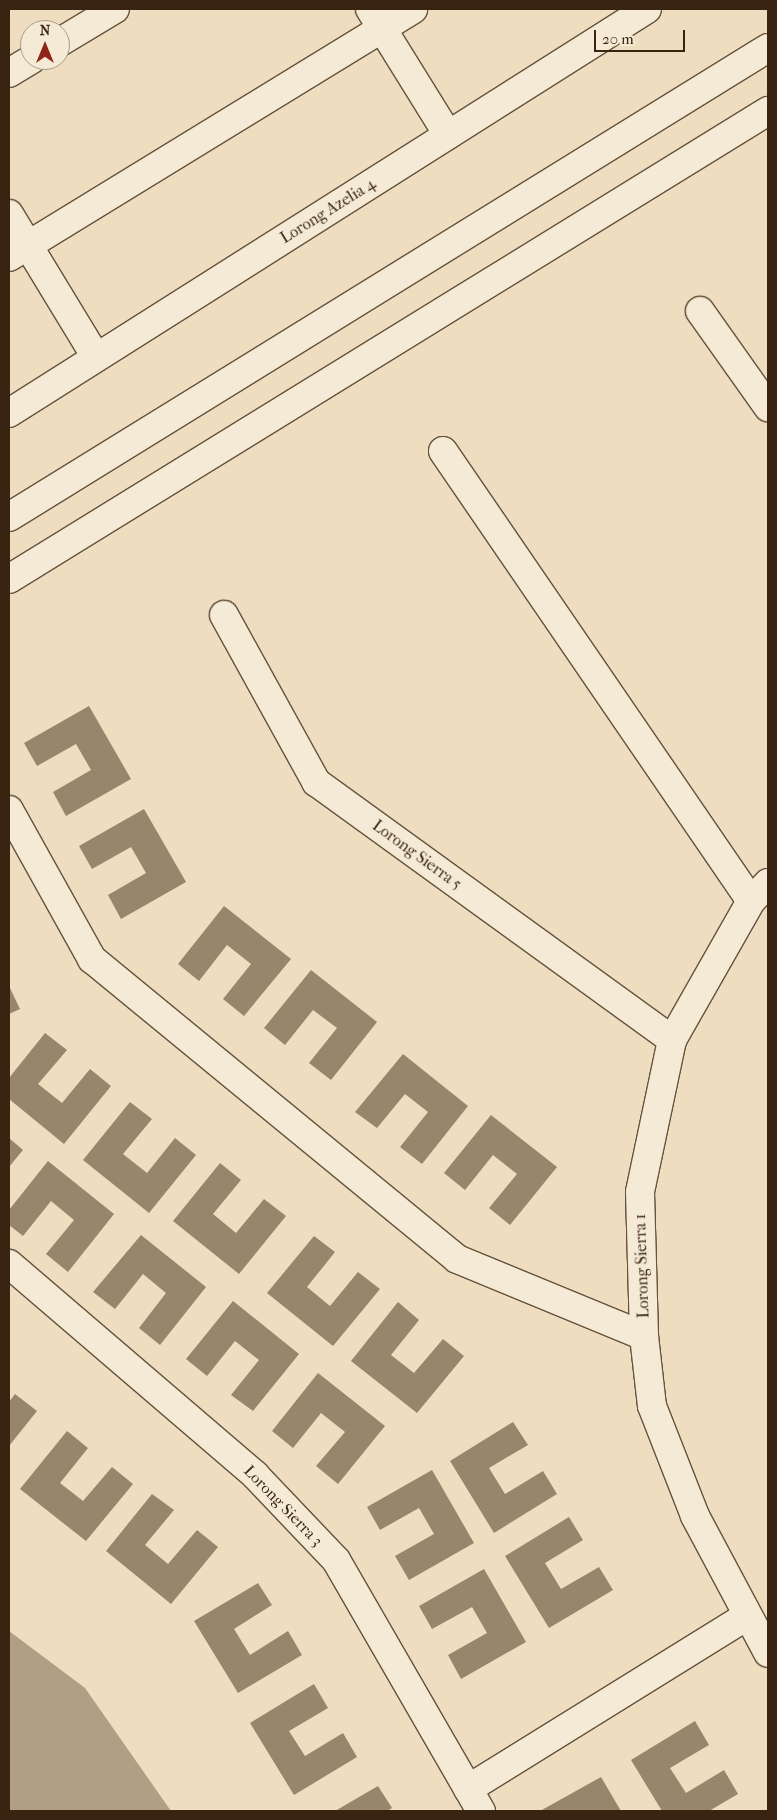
<!DOCTYPE html>
<style>
body{margin:0}
#map{position:relative;width:777px;height:1820px;overflow:hidden;background:#eedebf;font-family:"IM FELL French Canon",serif}
div>[style]{position:absolute}
.water>*{inset:0;background:#b09f84}
.building>*{inset:0;background:#97856c}
.roads{filter:drop-shadow(1px 0 #66523d) drop-shadow(-1px 0 #66523d) drop-shadow(0 1px #66523d) drop-shadow(0 -1px #66523d)}
.minor>*{height:28px;margin:-14px;padding:0 14px;transform-origin:14px;border-radius:14px;background:#f4ead5}
span{translate:-50% -50%;white-space:nowrap;text-align:center;line-height:1.15;-webkit-text-stroke:4px #f4ead5;paint-order:stroke}
.street-label{font-size:16px;color:#392412}
.frame{position:absolute;inset:0;border:10px solid #392412;pointer-events:none}
.north{position:absolute;left:20px;top:20px;width:50px;height:50px;box-sizing:border-box;background:#f4ead5;border:1px solid #a99b87;border-radius:50%;rotate:0deg;font-size:14px;font-weight:700;line-height:20px;text-align:center;color:#392412}
.north::after{content:'';display:block;margin:auto;width:18px;height:22px;background:#8f2418;clip-path:polygon(50% 0,100% 100%,50% 72%,0 100%)}
.scale{position:absolute;left:594px;top:30px;width:91px;height:22px;box-sizing:border-box;border:2px solid #392412;border-top:0;padding-left:6px;font-size:15px;line-height:18px;white-space:nowrap;color:#392412;-webkit-text-stroke:4px #f4ead5;paint-order:stroke}
</style>
<div id="map">
<div class="water">
<i style="clip-path:polygon(9px 1631px,85px 1688px,171px 1811px,9px 1811px)"></i>
</div>
<div class="building">
<i style="clip-path:polygon(89px 706px,131px 779px,66px 816px,53px 792px,91px 770px,76px 744px,37px 766px,24px 743px)"></i>
<i style="clip-path:polygon(144px 809px,186px 882px,121px 919px,108px 895px,146px 873px,131px 847px,92px 869px,79px 846px)"></i>
<i style="clip-path:polygon(224px 906px,291px 959px,244px 1016px,223px 999px,251px 964px,227px 945px,199px 981px,178px 964px)"></i>
<i style="clip-path:polygon(311px 970px,377px 1022px,331px 1080px,309px 1063px,337px 1028px,313px 1010px,285px 1045px,264px 1028px)"></i>
<i style="clip-path:polygon(9px 986px,20px 1009px,9px 1014px)"></i>
<i style="clip-path:polygon(45px 1033px,67px 1050px,38px 1084px,62px 1103px,90px 1069px,111px 1086px,64px 1144px,9px 1099px,9px 1078px)"></i>
<i style="clip-path:polygon(403px 1054px,468px 1106px,422px 1164px,400px 1147px,428px 1112px,405px 1094px,377px 1128px,355px 1112px)"></i>
<i style="clip-path:polygon(130px 1102px,152px 1119px,123px 1154px,147px 1173px,175px 1138px,196px 1155px,149px 1213px,83px 1160px)"></i>
<i style="clip-path:polygon(491px 1115px,557px 1167px,510px 1225px,489px 1208px,517px 1174px,493px 1155px,465px 1190px,444px 1173px)"></i>
<i style="clip-path:polygon(9px 1138px,23px 1150px,9px 1167px)"></i>
<i style="clip-path:polygon(48px 1161px,114px 1214px,68px 1272px,46px 1254px,74px 1220px,51px 1201px,23px 1236px,9px 1225px,9px 1210px)"></i>
<i style="clip-path:polygon(220px 1163px,241px 1180px,213px 1214px,236px 1233px,264px 1199px,286px 1216px,239px 1274px,173px 1221px)"></i>
<i style="clip-path:polygon(141px 1235px,206px 1287px,160px 1345px,139px 1328px,166px 1293px,143px 1274px,115px 1309px,93px 1292px)"></i>
<i style="clip-path:polygon(314px 1236px,335px 1252px,307px 1287px,330px 1306px,358px 1272px,380px 1289px,333px 1346px,267px 1293px)"></i>
<i style="clip-path:polygon(233px 1301px,299px 1354px,253px 1411px,231px 1395px,259px 1360px,235px 1341px,207px 1376px,186px 1359px)"></i>
<i style="clip-path:polygon(398px 1302px,419px 1320px,391px 1355px,414px 1373px,443px 1339px,464px 1356px,417px 1413px,351px 1361px)"></i>
<i style="clip-path:polygon(318px 1373px,385px 1426px,338px 1484px,316px 1466px,345px 1432px,321px 1413px,293px 1448px,272px 1431px)"></i>
<i style="clip-path:polygon(15px 1394px,37px 1411px,9px 1446px,9px 1402px)"></i>
<i style="clip-path:polygon(513px 1422px,528px 1445px,489px 1468px,505px 1494px,543px 1471px,557px 1494px,494px 1533px,450px 1461px)"></i>
<i style="clip-path:polygon(67px 1431px,88px 1448px,60px 1483px,83px 1501px,112px 1467px,133px 1484px,86px 1541px,20px 1489px)"></i>
<i style="clip-path:polygon(432px 1470px,474px 1543px,409px 1580px,395px 1556px,434px 1534px,419px 1508px,380px 1530px,367px 1507px)"></i>
<i style="clip-path:polygon(152px 1494px,174px 1510px,145px 1545px,168px 1564px,197px 1530px,218px 1547px,171px 1604px,106px 1551px)"></i>
<i style="clip-path:polygon(569px 1517px,583px 1540px,545px 1563px,561px 1589px,599px 1567px,613px 1590px,549px 1628px,505px 1556px)"></i>
<i style="clip-path:polygon(484px 1569px,526px 1642px,461px 1679px,448px 1655px,487px 1633px,472px 1607px,432px 1629px,419px 1606px)"></i>
<i style="clip-path:polygon(258px 1583px,272px 1605px,234px 1629px,250px 1655px,288px 1631px,302px 1655px,238px 1693px,194px 1621px)"></i>
<i style="clip-path:polygon(314px 1684px,328px 1708px,289px 1731px,305px 1756px,343px 1733px,357px 1757px,294px 1795px,250px 1723px)"></i>
<i style="clip-path:polygon(695px 1721px,709px 1745px,670px 1768px,686px 1793px,724px 1770px,738px 1794px,709px 1811px,662px 1811px,631px 1760px)"></i>
<i style="clip-path:polygon(601px 1777px,621px 1811px,540px 1811px)"></i>
<i style="clip-path:polygon(378px 1786px,392px 1808px,387px 1811px,335px 1811px)"></i>
</div>
<div class="roads">
<div class="minor">
<i style="left:370px;top:9px;width:148px;rotate:58.2deg"></i>
<i style="left:60px;top:42px;width:64px;rotate:-31deg"></i>
<i style="left:9px;top:73px;width:26px;rotate:-31deg"></i>
<i style="left:9px;top:214px;width:167px;rotate:58.7deg"></i>
<i style="left:9px;top:257px;width:474px;rotate:-31.5deg"></i>
<i style="left:700px;top:311px;width:118px;rotate:54.7deg"></i>
<i style="left:9px;top:413px;width:755px;rotate:-32.34deg"></i>
<i style="left:443px;top:451px;width:545px;rotate:55.61deg"></i>
<i style="left:9px;top:517px;width:892px;rotate:-31.71deg"></i>
<i style="left:9px;top:579px;width:892px;rotate:-31.66deg"></i>
<i style="left:224px;top:615px;width:191px;rotate:61.1deg"></i>
<i style="left:316px;top:782px;width:440px;rotate:35.9deg"></i>
<i style="left:9px;top:810px;width:171px;rotate:60.9deg"></i>
<i style="left:92px;top:959px;width:472px;rotate:39.4deg"></i>
<i style="left:457px;top:1259px;width:202px;rotate:22.4deg"></i>
<i style="left:768px;top:883px;width:25px;rotate:133deg"></i>
<i style="left:751px;top:901px;width:160px;rotate:119.6deg"></i>
<i style="left:672px;top:1040px;width:155px;rotate:101.9deg"></i>
<i style="left:640px;top:1192px;width:144px;rotate:88.4deg"></i>
<i style="left:644px;top:1336px;width:70px;rotate:83.5deg"></i>
<i style="left:652px;top:1406px;width:118px;rotate:68.6deg"></i>
<i style="left:695px;top:1516px;width:155px;rotate:61.9deg"></i>
<i style="left:9px;top:1264px;width:324px;rotate:40.6deg"></i>
<i style="left:255px;top:1475px;width:117px;rotate:46.4deg"></i>
<i style="left:336px;top:1560px;width:290px;rotate:60deg"></i>
<i style="left:468px;top:1789px;width:328px;rotate:-31.8deg"></i>
</div>
</div>
<div class="street-label">
<span style="left:328px;top:211px;rotate:-32deg">Lorong Azelia 4</span>
<span style="left:417px;top:855px;rotate:36deg">Lorong Sierra 5</span>
<span style="left:642px;top:1266px;rotate:-92deg">Lorong Sierra 1</span>
<span style="left:283px;top:1506px;rotate:46deg">Lorong Sierra 3</span>
</div>
<div class="frame"></div>
<div class="north">N</div>
<div class="scale">20 m</div>
</div>
